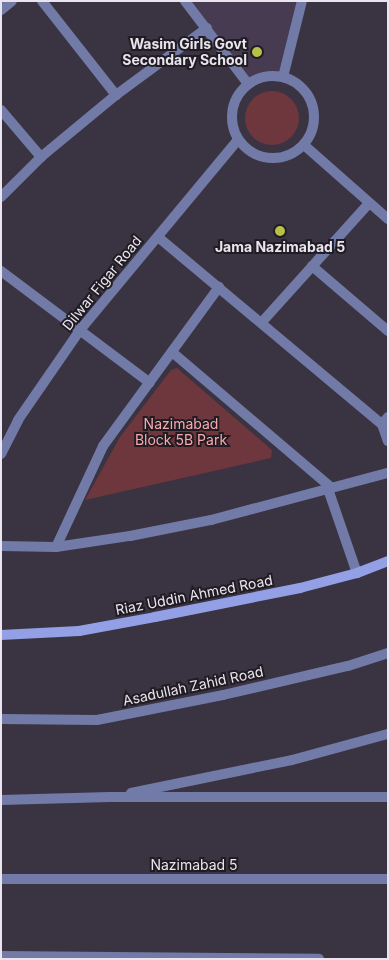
<!DOCTYPE html>
<style>
body{margin:0}
#map{position:relative;width:389px;height:960px;overflow:hidden;background:#3a3342;font-family:Inter,sans-serif}
div>[style]{position:absolute}
.built>*{inset:0;background:#463b50}
.green>*{inset:0;background:#6e363d}
.round{border-radius:50%}
.minor>*{height:10px;margin:-5px;padding:0 5px;transform-origin:5px;border-radius:5px;background:#727ba7}
.tertiary>*{height:10px;margin:-5px;padding:0 5px;transform-origin:5px;border-radius:5px;background:#727ba7}
.tertiary>.ring{margin:-5px;padding:0;box-sizing:content-box;background:none;border:10px solid #727ba7;border-radius:50%}
.secondary>*{height:10px;margin:-5px;padding:0 5px;transform-origin:5px;border-radius:5px;background:#93a0e6}
.dots>*{width:14px;height:14px;translate:-50% -50%;box-sizing:border-box;border:2px solid #201c23;border-radius:50%}
span{translate:-50% -50%;white-space:nowrap;text-align:center;line-height:1.15;-webkit-text-stroke:4px #201c23;paint-order:stroke}
.poi-label{font-size:14px;color:#e9e4ed;font-weight:700}
.right{translate:-100% -50%;text-align:right}
.street-label{font-size:14px;color:#e9e4ed}
.park-label{font-size:14px;color:#f9a8ae}
.frame{position:absolute;inset:0;border:2px solid #e9e4ed;pointer-events:none}
</style>
<div id="map">
<div class="built">
<i style="clip-path:polygon(185px 1px,302px 1px,283px 77px,261px 78px,248px 84px)"></i>
</div>
<div class="green">
<i class="round" style="left:245px;top:91px;width:54px;height:54px"></i>
<i style="clip-path:polygon(177px 368px,272px 450px,271px 458px,85px 500px,120px 437px,171px 370px)"></i>
</div>
<div class="minor">
<i style="left:42px;top:1px;width:120px;rotate:51.8deg"></i>
<i style="left:1px;top:10px;width:14px;rotate:-39deg"></i>
<i style="left:1px;top:110px;width:62px;rotate:49.6deg"></i>
<i style="left:1px;top:197px;width:57px;rotate:-45deg"></i>
<i style="left:41px;top:157px;width:97px;rotate:-39.6deg"></i>
<i style="left:116px;top:95px;width:113px;rotate:-36.4deg"></i>
<i style="left:158px;top:237px;width:292px;rotate:39.9deg"></i>
<i style="left:312px;top:266px;width:100px;rotate:40.5deg"></i>
<i style="left:1px;top:271px;width:186px;rotate:36.9deg"></i>
<i style="left:262px;top:322px;width:160px;rotate:-48deg"></i>
<i style="left:172px;top:352px;width:210px;rotate:40.4deg"></i>
<i style="left:388px;top:417px;width:9px;rotate:131deg"></i>
<i style="left:382px;top:424px;width:18px;rotate:71deg"></i>
<i style="left:328px;top:489px;width:89px;rotate:71deg"></i>
<i style="left:1px;top:546px;width:55px;rotate:1deg"></i>
<i style="left:56px;top:547px;width:75px;rotate:-8.5deg"></i>
<i style="left:130px;top:536px;width:83px;rotate:-11.2deg"></i>
<i style="left:211px;top:520px;width:183px;rotate:-14.9deg"></i>
<i style="left:56px;top:547px;width:111px;rotate:-65deg"></i>
<i style="left:103px;top:446px;width:197px;rotate:-53.9deg"></i>
<i style="left:1px;top:719px;width:96px;rotate:0.6deg"></i>
<i style="left:97px;top:720px;width:128px;rotate:-11.2deg"></i>
<i style="left:223px;top:695px;width:128px;rotate:-13.1deg"></i>
<i style="left:348px;top:666px;width:42px;rotate:-18deg"></i>
<i style="left:131px;top:793px;width:164px;rotate:-11.6deg"></i>
<i style="left:292px;top:760px;width:99px;rotate:-15.2deg"></i>
<i style="left:1px;top:800px;width:109px;rotate:-1.6deg"></i>
<i style="left:110px;top:797px;width:278px"></i>
<i style="left:1px;top:879px;width:387px"></i>
<i style="left:1px;top:956px;width:318px;rotate:0.5deg"></i>
</div>
<div class="tertiary">
<i style="left:185px;top:1px;width:104px;rotate:52.8deg"></i>
<i class="ring" style="left:232px;top:76px;width:72px;height:72px"></i>
<i style="left:283px;top:77px;width:78px;rotate:-76deg"></i>
<i style="left:304px;top:145px;width:112px;rotate:41.4deg"></i>
<i style="left:1px;top:454px;width:38px;rotate:-63deg"></i>
<i style="left:18px;top:420px;width:109px;rotate:-55.4deg"></i>
<i style="left:80px;top:330px;width:247px;rotate:-50.3deg"></i>
</div>
<div class="secondary">
<i style="left:1px;top:635px;width:78px;rotate:-2.9deg"></i>
<i style="left:79px;top:631px;width:77px;rotate:-10.4deg"></i>
<i style="left:155px;top:617px;width:148px;rotate:-11.3deg"></i>
<i style="left:300px;top:588px;width:59px;rotate:-14.7deg"></i>
<i style="left:357px;top:573px;width:33px;rotate:-21deg"></i>
</div>
<div class="dots">
<i style="left:257px;top:52px;background:#b8c147"></i>
<i style="left:280px;top:231px;background:#b8c147"></i>
</div>
<div class="poi-label">
<span class="right" style="left:247px;top:52px">Wasim Girls Govt<br>Secondary School</span>
<span style="left:280px;top:247px">Jama Nazimabad 5</span>
</div>
<div class="street-label">
<span style="left:102px;top:283px;rotate:-51deg">Dilwar Figar Road</span>
<span style="left:194px;top:595px;rotate:-11deg">Riaz Uddin Ahmed Road</span>
<span style="left:193px;top:686px;rotate:-12deg">Asadullah Zahid Road</span>
<span style="left:194px;top:865px">Nazimabad 5</span>
</div>
<div class="park-label">
<span style="left:181px;top:432px">Nazimabad<br>Block 5B Park</span>
</div>
<div class="frame"></div>
</div>
